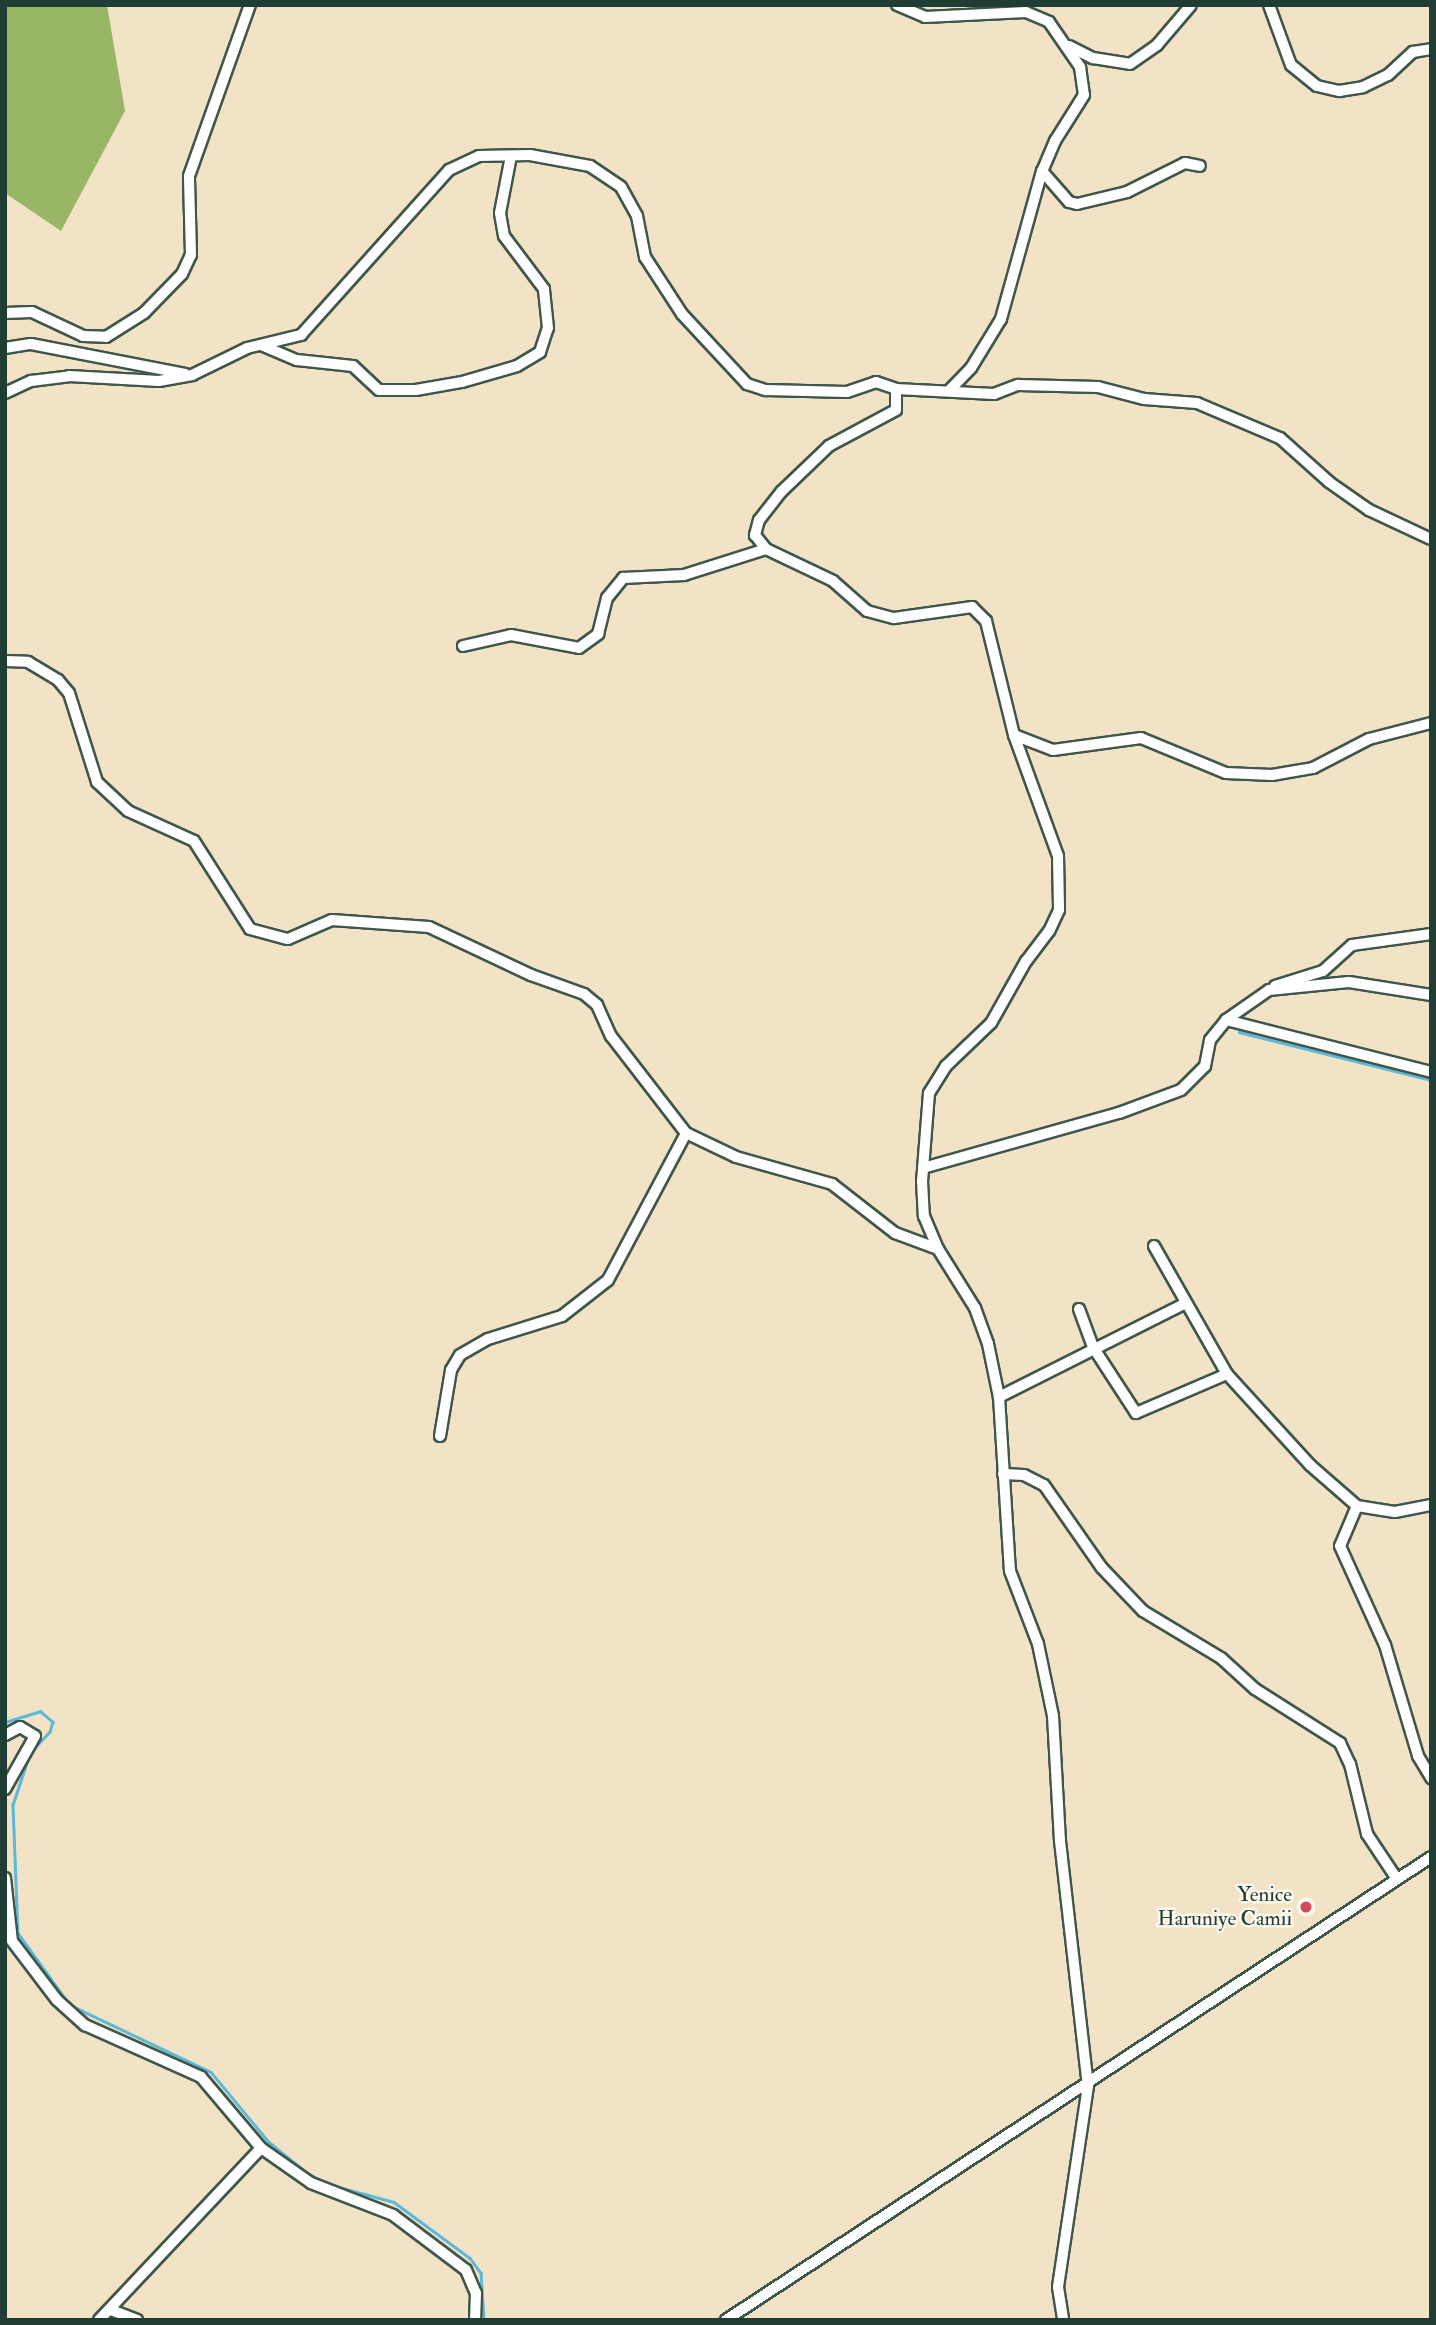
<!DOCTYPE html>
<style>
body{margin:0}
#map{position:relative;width:1436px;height:2325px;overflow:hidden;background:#f2e2c6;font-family:"IM FELL Double Pica",serif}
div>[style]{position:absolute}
.forest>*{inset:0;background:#99b667}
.stream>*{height:2.5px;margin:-1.25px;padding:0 1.25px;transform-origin:1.25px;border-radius:1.25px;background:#5bb9d9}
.roads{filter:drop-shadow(2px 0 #3f564a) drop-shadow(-2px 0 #3f564a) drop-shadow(0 2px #3f564a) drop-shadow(0 -2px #3f564a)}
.minor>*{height:10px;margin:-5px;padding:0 5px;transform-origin:5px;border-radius:5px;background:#fff}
.dots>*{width:19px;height:19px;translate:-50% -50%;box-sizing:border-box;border:4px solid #fbf7ec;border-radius:50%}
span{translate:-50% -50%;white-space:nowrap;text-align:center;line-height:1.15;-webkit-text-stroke:5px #fbf7ec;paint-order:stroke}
.poi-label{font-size:21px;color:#1f3d34}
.right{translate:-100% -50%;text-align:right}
.frame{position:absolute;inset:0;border:7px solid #1f3d34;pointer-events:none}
</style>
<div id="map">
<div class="forest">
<i style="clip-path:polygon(5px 5px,107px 5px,125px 111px,61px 231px,5px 193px)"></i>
</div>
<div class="stream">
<i style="left:1239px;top:1032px;width:198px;rotate:14deg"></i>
<i style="left:5px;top:1722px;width:37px;rotate:-17deg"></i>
<i style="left:40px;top:1711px;width:17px;rotate:40deg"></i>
<i style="left:53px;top:1722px;width:10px;rotate:107deg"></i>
<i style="left:50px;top:1732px;width:26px;rotate:133deg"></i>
<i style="left:29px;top:1757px;width:51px;rotate:108.4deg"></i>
<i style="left:13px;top:1805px;width:128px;rotate:87.8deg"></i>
<i style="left:18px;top:1933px;width:89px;rotate:54.2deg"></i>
<i style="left:70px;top:2005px;width:156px;rotate:25.4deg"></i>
<i style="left:211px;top:2072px;width:91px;rotate:50.4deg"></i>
<i style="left:269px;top:2142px;width:49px;rotate:39.2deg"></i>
<i style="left:307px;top:2173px;width:24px;rotate:28deg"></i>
<i style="left:328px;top:2184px;width:68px;rotate:15.3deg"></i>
<i style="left:394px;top:2202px;width:94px;rotate:36.4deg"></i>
<i style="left:470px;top:2258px;width:19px;rotate:54deg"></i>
<i style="left:481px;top:2273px;width:47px;rotate:86.3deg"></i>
</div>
<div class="roads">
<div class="minor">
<i style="left:897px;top:5px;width:30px;rotate:23deg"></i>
<i style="left:925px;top:17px;width:101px;rotate:-2.8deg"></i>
<i style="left:1026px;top:12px;width:25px;rotate:23deg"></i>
<i style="left:1049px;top:22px;width:55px;rotate:55.4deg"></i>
<i style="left:1080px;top:67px;width:28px;rotate:82deg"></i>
<i style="left:1084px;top:95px;width:54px;rotate:122.2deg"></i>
<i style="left:1055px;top:141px;width:33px;rotate:113deg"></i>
<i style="left:1042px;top:171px;width:154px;rotate:105.5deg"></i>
<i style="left:1001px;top:319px;width:57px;rotate:121.5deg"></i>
<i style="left:971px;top:368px;width:30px;rotate:134deg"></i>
<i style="left:1269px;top:5px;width:64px;rotate:69.9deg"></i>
<i style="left:1291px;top:65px;width:33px;rotate:39deg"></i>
<i style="left:1317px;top:86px;width:23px;rotate:13deg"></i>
<i style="left:1339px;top:91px;width:24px;rotate:-9deg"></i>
<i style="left:1363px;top:87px;width:28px;rotate:-26deg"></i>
<i style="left:1388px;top:75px;width:34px;rotate:-43deg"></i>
<i style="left:1413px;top:52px;width:18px;rotate:-9deg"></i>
<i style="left:1069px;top:46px;width:27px;rotate:27deg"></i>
<i style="left:1093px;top:58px;width:37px;rotate:9deg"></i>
<i style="left:1130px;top:64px;width:33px;rotate:-35deg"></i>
<i style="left:1157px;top:45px;width:52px;rotate:-49.6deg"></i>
<i style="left:1042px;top:171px;width:41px;rotate:48.9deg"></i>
<i style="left:1069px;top:202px;width:8px;rotate:14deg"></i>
<i style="left:1077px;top:204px;width:51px;rotate:-13.5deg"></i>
<i style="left:1127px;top:192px;width:65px;rotate:-26.6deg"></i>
<i style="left:1185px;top:163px;width:15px;rotate:11deg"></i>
<i style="left:5px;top:313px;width:27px;rotate:-2deg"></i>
<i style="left:32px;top:312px;width:56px;rotate:25.2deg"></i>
<i style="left:83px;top:336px;width:23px;rotate:2deg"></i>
<i style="left:106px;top:337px;width:45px;rotate:-32.3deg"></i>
<i style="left:144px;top:313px;width:54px;rotate:-45.7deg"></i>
<i style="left:182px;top:274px;width:21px;rotate:-65deg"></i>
<i style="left:191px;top:255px;width:79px;rotate:-91.5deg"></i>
<i style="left:189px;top:176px;width:182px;rotate:-70.4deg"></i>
<i style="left:261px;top:345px;width:39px;rotate:23deg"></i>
<i style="left:297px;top:360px;width:56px;rotate:6.1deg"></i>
<i style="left:353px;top:366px;width:35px;rotate:43deg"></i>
<i style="left:379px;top:390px;width:37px"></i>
<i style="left:416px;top:390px;width:47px;rotate:-9.9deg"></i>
<i style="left:462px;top:382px;width:57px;rotate:-16.2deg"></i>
<i style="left:517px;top:366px;width:27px;rotate:-31deg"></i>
<i style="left:540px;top:352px;width:25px;rotate:-72deg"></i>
<i style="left:548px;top:328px;width:39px;rotate:-96deg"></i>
<i style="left:544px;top:289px;width:66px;rotate:-127deg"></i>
<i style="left:504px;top:236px;width:23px;rotate:-100deg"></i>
<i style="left:500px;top:213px;width:58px;rotate:-79.1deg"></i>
<i style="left:5px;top:348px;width:26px;rotate:-9deg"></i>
<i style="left:31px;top:344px;width:157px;rotate:11deg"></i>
<i style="left:896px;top:389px;width:98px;rotate:2.9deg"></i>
<i style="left:994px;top:394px;width:26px;rotate:-21deg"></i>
<i style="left:1018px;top:385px;width:80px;rotate:1.4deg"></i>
<i style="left:1098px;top:387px;width:48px;rotate:14.6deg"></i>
<i style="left:1144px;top:399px;width:53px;rotate:4.3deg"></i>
<i style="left:1197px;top:403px;width:90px;rotate:22.9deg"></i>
<i style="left:1280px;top:438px;width:66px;rotate:41.9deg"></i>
<i style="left:1329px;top:482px;width:49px;rotate:35deg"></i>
<i style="left:1369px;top:510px;width:68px;rotate:25.1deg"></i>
<i style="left:5px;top:393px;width:29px;rotate:-25deg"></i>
<i style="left:31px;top:381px;width:38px;rotate:-7deg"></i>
<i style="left:69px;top:376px;width:90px;rotate:3.2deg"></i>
<i style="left:159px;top:381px;width:34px;rotate:-10deg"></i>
<i style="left:192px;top:375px;width:61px;rotate:-26.1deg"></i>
<i style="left:247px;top:348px;width:56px;rotate:-13.5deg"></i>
<i style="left:301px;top:335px;width:222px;rotate:-48.1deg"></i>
<i style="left:449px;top:170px;width:33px;rotate:-25deg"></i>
<i style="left:479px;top:156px;width:51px;rotate:-1.1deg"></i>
<i style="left:530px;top:155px;width:61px;rotate:10.4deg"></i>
<i style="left:590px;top:166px;width:37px;rotate:34deg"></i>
<i style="left:621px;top:187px;width:33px;rotate:61deg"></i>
<i style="left:637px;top:216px;width:42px;rotate:79deg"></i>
<i style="left:645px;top:257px;width:68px;rotate:57deg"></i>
<i style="left:682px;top:314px;width:96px;rotate:47.1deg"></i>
<i style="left:747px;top:384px;width:20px;rotate:18deg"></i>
<i style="left:766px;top:390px;width:81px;rotate:1.4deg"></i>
<i style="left:847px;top:392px;width:31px;rotate:-19deg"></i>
<i style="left:876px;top:382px;width:21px;rotate:19deg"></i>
<i style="left:896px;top:389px;width:21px;rotate:90deg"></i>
<i style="left:896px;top:410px;width:76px;rotate:151.8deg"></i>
<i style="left:829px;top:446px;width:66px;rotate:136.2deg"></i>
<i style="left:781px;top:492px;width:36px;rotate:128deg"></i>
<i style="left:759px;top:520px;width:16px;rotate:105deg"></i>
<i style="left:755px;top:535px;width:18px;rotate:52deg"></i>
<i style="left:766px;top:549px;width:74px;rotate:25.5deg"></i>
<i style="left:833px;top:581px;width:45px;rotate:41.4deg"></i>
<i style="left:867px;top:611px;width:28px;rotate:15deg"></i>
<i style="left:894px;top:618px;width:79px;rotate:-8deg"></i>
<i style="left:972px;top:607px;width:20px;rotate:45deg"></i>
<i style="left:986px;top:621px;width:117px;rotate:76.2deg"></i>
<i style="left:1014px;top:735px;width:129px;rotate:70deg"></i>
<i style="left:1058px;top:856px;width:54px;rotate:88.9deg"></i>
<i style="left:1059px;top:910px;width:23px;rotate:115deg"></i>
<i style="left:1049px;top:931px;width:38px;rotate:127deg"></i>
<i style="left:1026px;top:961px;width:71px;rotate:119.4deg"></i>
<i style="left:991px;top:1023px;width:62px;rotate:136.3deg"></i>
<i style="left:946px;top:1066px;width:32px;rotate:122deg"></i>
<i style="left:929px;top:1093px;width:88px;rotate:94.5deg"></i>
<i style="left:922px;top:1181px;width:35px;rotate:87deg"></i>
<i style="left:924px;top:1216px;width:36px;rotate:67deg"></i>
<i style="left:938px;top:1249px;width:70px;rotate:57.9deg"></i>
<i style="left:975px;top:1308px;width:38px;rotate:70deg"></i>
<i style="left:988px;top:1344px;width:54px;rotate:78.3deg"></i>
<i style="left:999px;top:1397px;width:174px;rotate:86.4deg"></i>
<i style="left:1010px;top:1571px;width:78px;rotate:69deg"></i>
<i style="left:1038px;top:1644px;width:74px;rotate:78.2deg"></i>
<i style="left:1053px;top:1716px;width:125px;rotate:86.8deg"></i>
<i style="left:1060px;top:1841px;width:247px;rotate:83.5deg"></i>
<i style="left:1088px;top:2086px;width:203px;rotate:98.5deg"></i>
<i style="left:1058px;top:2287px;width:33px;rotate:81deg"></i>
<i style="left:463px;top:646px;width:49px;rotate:-12.9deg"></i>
<i style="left:511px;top:635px;width:69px;rotate:10.8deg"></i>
<i style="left:579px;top:648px;width:24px;rotate:-36deg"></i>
<i style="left:598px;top:634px;width:37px;rotate:-76deg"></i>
<i style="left:607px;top:598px;width:26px;rotate:-51deg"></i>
<i style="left:623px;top:578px;width:61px;rotate:-2.8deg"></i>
<i style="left:684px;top:575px;width:86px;rotate:-17.6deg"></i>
<i style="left:5px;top:661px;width:23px;rotate:2deg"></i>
<i style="left:28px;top:662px;width:35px;rotate:31deg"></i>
<i style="left:58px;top:680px;width:17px;rotate:50deg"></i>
<i style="left:69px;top:693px;width:93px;rotate:72.5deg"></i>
<i style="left:97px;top:782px;width:42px;rotate:43.1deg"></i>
<i style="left:128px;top:811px;width:72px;rotate:24.4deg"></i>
<i style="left:194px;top:841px;width:104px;rotate:57.5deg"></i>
<i style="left:250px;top:929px;width:39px;rotate:15deg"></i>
<i style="left:288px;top:939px;width:48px;rotate:-23.4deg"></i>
<i style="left:332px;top:920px;width:97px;rotate:4.1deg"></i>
<i style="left:429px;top:927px;width:113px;rotate:25.2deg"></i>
<i style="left:531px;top:975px;width:56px;rotate:19.7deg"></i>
<i style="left:584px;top:994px;width:17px;rotate:40deg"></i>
<i style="left:597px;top:1005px;width:34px;rotate:66deg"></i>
<i style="left:611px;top:1036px;width:123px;rotate:52.3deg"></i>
<i style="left:686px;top:1133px;width:55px;rotate:25.6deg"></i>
<i style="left:736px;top:1157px;width:100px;rotate:15.7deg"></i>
<i style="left:832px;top:1184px;width:80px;rotate:37.9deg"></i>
<i style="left:895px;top:1233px;width:46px;rotate:20.4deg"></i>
<i style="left:1014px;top:735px;width:42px;rotate:21deg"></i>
<i style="left:1053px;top:750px;width:89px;rotate:-7.8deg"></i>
<i style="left:1141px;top:738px;width:92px;rotate:22.4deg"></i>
<i style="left:1226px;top:773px;width:46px;rotate:2.5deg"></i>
<i style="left:1272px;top:775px;width:42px;rotate:-9.7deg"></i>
<i style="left:1313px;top:768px;width:63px;rotate:-27.4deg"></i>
<i style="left:1369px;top:739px;width:64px;rotate:-14.5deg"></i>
<i style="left:1275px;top:986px;width:50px;rotate:-17.4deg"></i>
<i style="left:1323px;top:971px;width:39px;rotate:-42deg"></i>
<i style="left:1352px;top:945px;width:80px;rotate:-7.9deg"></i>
<i style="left:1226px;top:1020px;width:211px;rotate:14.2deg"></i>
<i style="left:923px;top:1168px;width:204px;rotate:-15.7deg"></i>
<i style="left:1119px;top:1113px;width:66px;rotate:-20.4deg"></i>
<i style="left:1181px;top:1090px;width:34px;rotate:-45deg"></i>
<i style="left:1205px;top:1066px;width:26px;rotate:-79deg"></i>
<i style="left:1210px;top:1040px;width:26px;rotate:-51deg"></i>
<i style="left:1226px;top:1020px;width:52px;rotate:-34.9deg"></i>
<i style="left:1269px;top:990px;width:80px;rotate:-5.7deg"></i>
<i style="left:1349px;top:982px;width:83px;rotate:9deg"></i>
<i style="left:1154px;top:1246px;width:147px;rotate:60.3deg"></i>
<i style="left:1227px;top:1374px;width:123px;rotate:47.6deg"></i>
<i style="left:1310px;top:1465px;width:62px;rotate:41.1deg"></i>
<i style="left:1357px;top:1506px;width:38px;rotate:9deg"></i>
<i style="left:1395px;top:1512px;width:37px;rotate:-11deg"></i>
<i style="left:1079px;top:1309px;width:40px;rotate:69.8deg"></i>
<i style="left:1093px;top:1347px;width:79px;rotate:56.9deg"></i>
<i style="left:1136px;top:1413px;width:99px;rotate:-23.2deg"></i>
<i style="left:999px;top:1397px;width:209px;rotate:-26.7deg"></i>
<i style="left:440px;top:1436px;width:67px;rotate:-80.5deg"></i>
<i style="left:451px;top:1370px;width:17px;rotate:-59deg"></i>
<i style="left:460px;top:1355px;width:32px;rotate:-30deg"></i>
<i style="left:488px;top:1339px;width:77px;rotate:-17.3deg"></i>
<i style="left:562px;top:1316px;width:58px;rotate:-38deg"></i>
<i style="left:608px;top:1280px;width:166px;rotate:-62deg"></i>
<i style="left:1003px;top:1474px;width:21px;rotate:3deg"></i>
<i style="left:1024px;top:1475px;width:22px;rotate:27deg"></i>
<i style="left:1044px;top:1485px;width:101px;rotate:55.1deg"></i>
<i style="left:1102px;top:1568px;width:59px;rotate:46.4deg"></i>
<i style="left:1143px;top:1611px;width:91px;rotate:31.1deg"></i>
<i style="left:1221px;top:1658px;width:46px;rotate:42.4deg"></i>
<i style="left:1255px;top:1689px;width:101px;rotate:32.4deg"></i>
<i style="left:1340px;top:1743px;width:23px;rotate:65deg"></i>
<i style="left:1350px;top:1764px;width:72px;rotate:76.3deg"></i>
<i style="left:1367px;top:1834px;width:54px;rotate:56.3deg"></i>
<i style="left:1357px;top:1506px;width:43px;rotate:113deg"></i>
<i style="left:1340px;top:1546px;width:109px;rotate:65.6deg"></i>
<i style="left:1385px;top:1645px;width:116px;rotate:73.4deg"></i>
<i style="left:1418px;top:1756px;width:26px;rotate:59deg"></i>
<i style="left:5px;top:1735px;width:17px;rotate:-28deg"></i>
<i style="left:20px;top:1727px;width:17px;rotate:31deg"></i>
<i style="left:35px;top:1736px;width:61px;rotate:119.5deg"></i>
<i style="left:5px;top:1878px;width:63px;rotate:83.7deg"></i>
<i style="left:12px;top:1941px;width:74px;rotate:52.7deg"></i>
<i style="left:57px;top:2000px;width:38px;rotate:42deg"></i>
<i style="left:85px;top:2025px;width:127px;rotate:24.1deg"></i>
<i style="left:201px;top:2077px;width:93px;rotate:49.8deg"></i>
<i style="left:261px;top:2148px;width:61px;rotate:35deg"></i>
<i style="left:311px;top:2183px;width:88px;rotate:21.3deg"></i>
<i style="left:393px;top:2215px;width:91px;rotate:37deg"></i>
<i style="left:466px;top:2270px;width:25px;rotate:67deg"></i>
<i style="left:476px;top:2293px;width:27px;rotate:92deg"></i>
<i style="left:111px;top:2310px;width:28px;rotate:21deg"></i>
<i style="left:99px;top:2320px;width:236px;rotate:-46.7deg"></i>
<i style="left:726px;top:2320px;width:843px;rotate:-33.29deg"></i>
</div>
</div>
<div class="dots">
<i style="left:1306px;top:1907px;background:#d1495b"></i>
</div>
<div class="poi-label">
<span class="right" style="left:1292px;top:1907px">Yenice<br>Haruniye Camii</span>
</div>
<div class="frame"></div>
</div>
